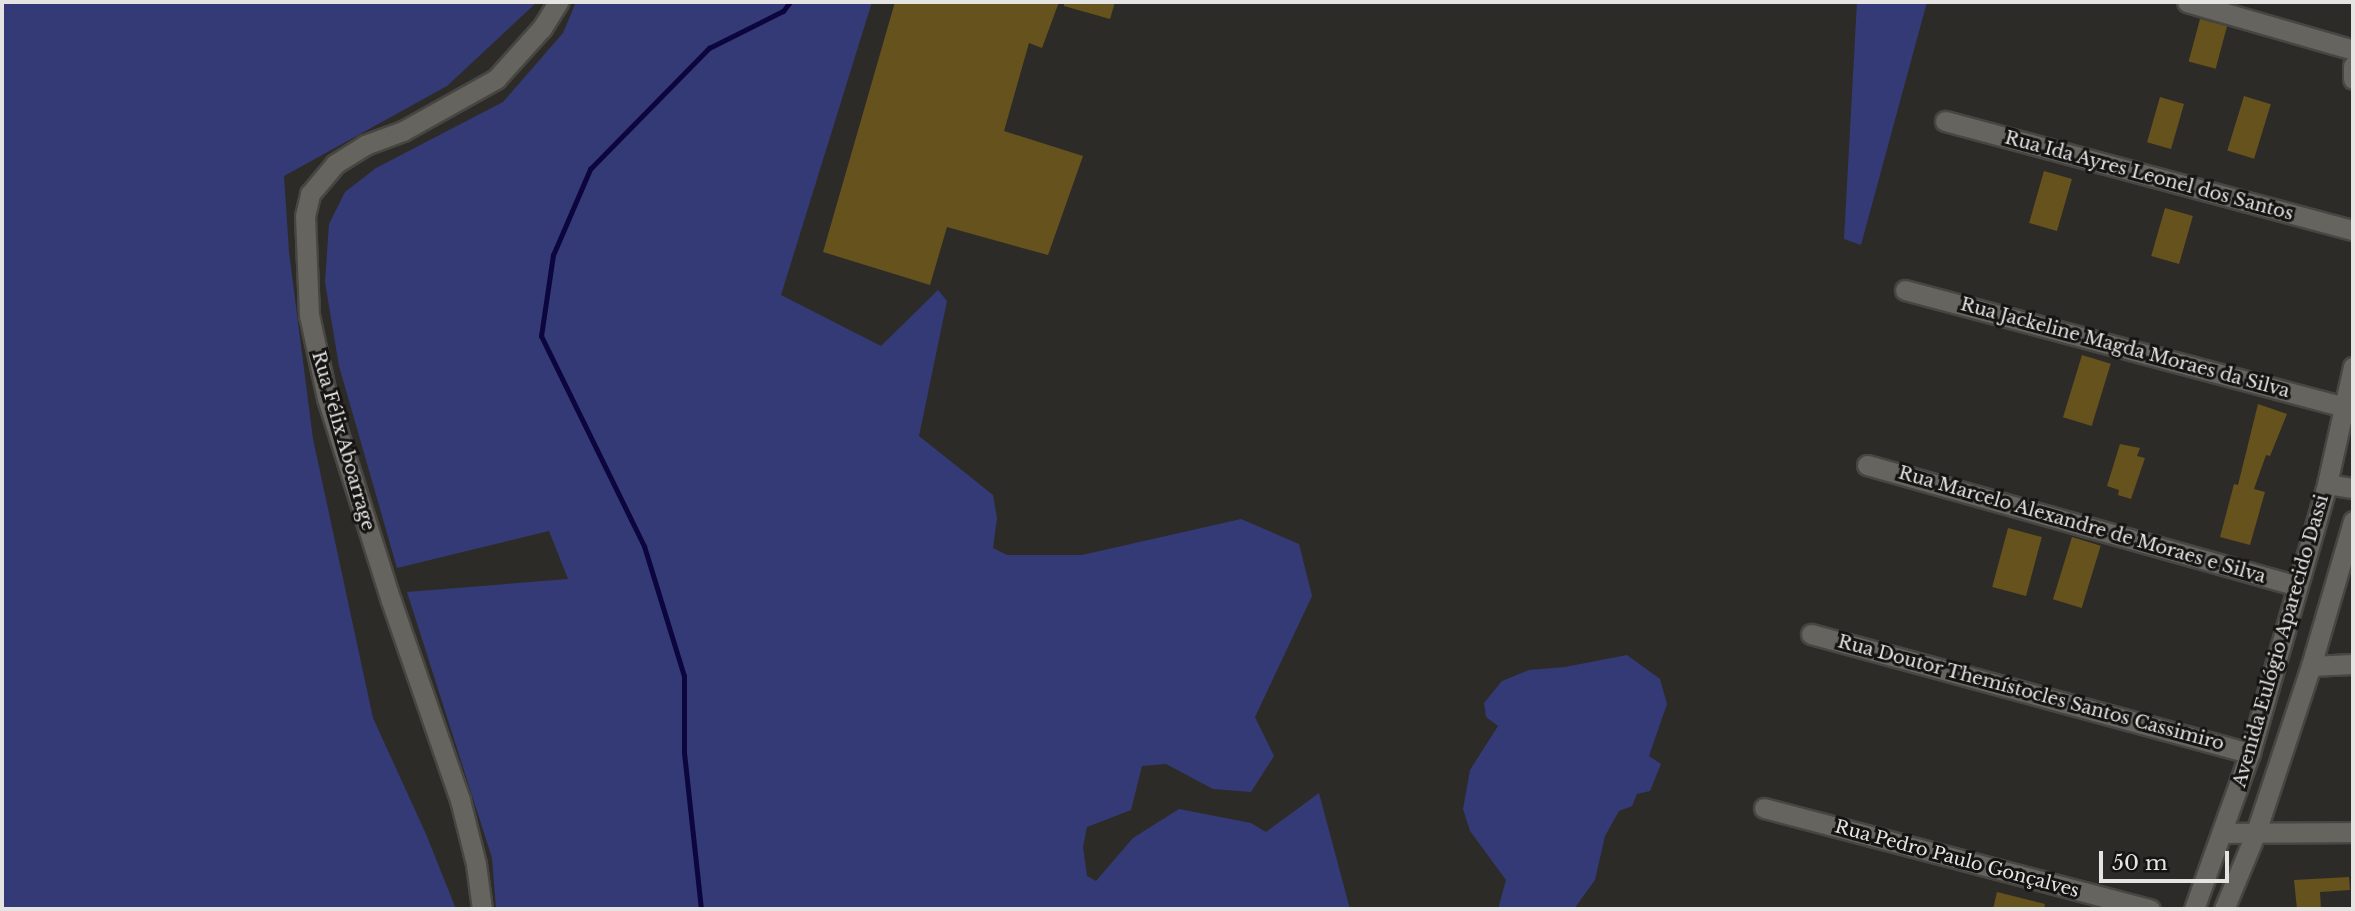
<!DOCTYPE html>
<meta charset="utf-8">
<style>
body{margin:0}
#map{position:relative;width:2355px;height:911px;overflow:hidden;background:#2d2b27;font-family:"Libre Baskerville",serif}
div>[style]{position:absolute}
.green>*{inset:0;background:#343a76}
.stream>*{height:5px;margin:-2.5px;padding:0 2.5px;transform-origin:2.5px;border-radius:2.5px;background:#0c053e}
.building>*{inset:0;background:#66521d;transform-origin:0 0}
.roads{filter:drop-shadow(2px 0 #474642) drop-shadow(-2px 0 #474642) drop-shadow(0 2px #474642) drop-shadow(0 -2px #474642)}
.minor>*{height:19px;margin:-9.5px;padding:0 9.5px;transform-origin:9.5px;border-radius:9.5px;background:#66645f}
span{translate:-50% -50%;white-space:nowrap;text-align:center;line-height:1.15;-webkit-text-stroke:6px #151412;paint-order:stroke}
.street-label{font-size:18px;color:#e6e4e2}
.frame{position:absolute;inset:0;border:4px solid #e6e4e2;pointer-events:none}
.scale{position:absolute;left:2099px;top:851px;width:130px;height:32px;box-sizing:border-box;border:4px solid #e6e4e2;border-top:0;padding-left:9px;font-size:21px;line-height:24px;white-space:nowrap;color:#e6e4e2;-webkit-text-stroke:5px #151412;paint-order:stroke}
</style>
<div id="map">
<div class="green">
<i style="clip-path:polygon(2px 2px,537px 2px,447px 86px,284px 176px,289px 252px,313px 439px,373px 718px,426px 834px,456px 909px,2px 909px)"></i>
<i style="clip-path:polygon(576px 2px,872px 2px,781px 295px,881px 346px,938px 290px,947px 301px,919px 436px,993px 495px,997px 518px,993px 548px,1007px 555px,1082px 555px,1241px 519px,1299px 544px,1312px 596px,1255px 717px,1274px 756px,1251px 792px,1213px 789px,1166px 764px,1142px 766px,1131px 810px,1087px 827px,1083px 847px,1087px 876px,1096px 881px,1133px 838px,1179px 809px,1251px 823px,1266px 832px,1319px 793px,1350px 909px,496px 909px,492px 858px,407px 592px,568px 579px,549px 531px,397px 568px,339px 366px,325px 282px,329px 224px,345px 192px,376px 168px,503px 102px,563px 33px)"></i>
<i style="clip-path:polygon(1857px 2px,1927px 2px,1861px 245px,1844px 239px)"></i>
<i style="clip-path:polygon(1627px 655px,1660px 679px,1667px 704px,1649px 756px,1661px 764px,1650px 791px,1637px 794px,1632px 806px,1619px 811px,1605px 836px,1595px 880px,1574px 909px,1498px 909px,1506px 880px,1470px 831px,1463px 809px,1470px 770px,1498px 726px,1486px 717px,1484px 703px,1502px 681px,1529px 670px,1565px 667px)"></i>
</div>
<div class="stream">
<i style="left:701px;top:909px;width:157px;rotate:-96.2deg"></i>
<i style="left:684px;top:753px;width:77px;rotate:-90deg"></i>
<i style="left:684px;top:676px;width:136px;rotate:-107.1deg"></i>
<i style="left:644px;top:546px;width:234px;rotate:-116.1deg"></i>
<i style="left:541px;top:336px;width:82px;rotate:-81.6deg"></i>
<i style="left:553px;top:255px;width:94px;rotate:-66.7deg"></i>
<i style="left:590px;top:169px;width:170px;rotate:-45.5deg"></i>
<i style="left:709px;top:48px;width:83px;rotate:-26.6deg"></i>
<i style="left:783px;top:11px;width:11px;rotate:-52deg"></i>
</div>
<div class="building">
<i style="clip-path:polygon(895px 2px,1059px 2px,1042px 48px,1029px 43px,1004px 131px,1083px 156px,1048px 255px,947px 227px,930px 285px,823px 252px)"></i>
<i style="clip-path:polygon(1064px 2px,1115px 2px,1110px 19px,1064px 6px)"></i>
<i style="left:2200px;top:19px;width:28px;height:44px;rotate:15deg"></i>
<i style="left:2244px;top:96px;width:28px;height:57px;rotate:17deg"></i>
<i style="left:2160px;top:97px;width:25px;height:47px;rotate:16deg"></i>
<i style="left:2044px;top:171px;width:29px;height:54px;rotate:16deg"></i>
<i style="left:2165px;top:208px;width:29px;height:50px;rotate:16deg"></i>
<i style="left:2082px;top:355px;width:30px;height:65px;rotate:17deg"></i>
<i style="clip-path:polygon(2258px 404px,2287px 414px,2270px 456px,2266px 455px,2254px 489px,2265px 492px,2250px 545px,2220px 537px,2234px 484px,2238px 485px)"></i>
<i style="clip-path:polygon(2120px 444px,2140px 448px,2137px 456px,2145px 458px,2131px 499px,2118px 495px,2119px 490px,2107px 486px)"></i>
<i style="left:2008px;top:528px;width:35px;height:61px;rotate:15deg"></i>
<i style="left:2072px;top:537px;width:30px;height:65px;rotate:17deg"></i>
<i style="clip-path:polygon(2349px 877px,2350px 890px,2320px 892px,2321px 909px,2297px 909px,2294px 880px)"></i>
<i style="clip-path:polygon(1997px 892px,2045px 904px,2044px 909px,1993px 909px)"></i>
</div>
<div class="roads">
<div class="minor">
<i style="left:2187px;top:2px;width:173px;rotate:16.1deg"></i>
<i style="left:2353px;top:66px;width:13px;rotate:90deg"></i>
<i style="left:1945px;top:121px;width:422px;rotate:15deg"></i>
<i style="left:1905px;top:290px;width:456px;rotate:14.9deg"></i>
<i style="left:1867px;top:465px;width:447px;rotate:15.7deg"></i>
<i style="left:2327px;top:484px;width:26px;rotate:9deg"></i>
<i style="left:1811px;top:634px;width:455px;rotate:15.2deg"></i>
<i style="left:2311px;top:666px;width:42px;rotate:-2.7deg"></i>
<i style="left:1764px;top:808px;width:399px;rotate:14.7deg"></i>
<i style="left:2223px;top:833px;width:130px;rotate:-0.4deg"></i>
<i style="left:482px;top:909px;width:45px;rotate:-97.6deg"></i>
<i style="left:476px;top:864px;width:66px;rotate:-104deg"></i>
<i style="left:460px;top:800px;width:211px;rotate:-109.1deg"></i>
<i style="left:391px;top:601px;width:213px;rotate:-107.5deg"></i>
<i style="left:327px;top:398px;width:85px;rotate:-102.2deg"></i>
<i style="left:309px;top:315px;width:99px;rotate:-92.3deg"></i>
<i style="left:305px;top:216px;width:23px;rotate:-77deg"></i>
<i style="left:310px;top:194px;width:39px;rotate:-50deg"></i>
<i style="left:335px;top:164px;width:36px;rotate:-32deg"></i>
<i style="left:365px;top:145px;width:40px;rotate:-20.2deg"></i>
<i style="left:403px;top:131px;width:107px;rotate:-29.2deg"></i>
<i style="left:496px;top:79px;width:69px;rotate:-48deg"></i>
<i style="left:542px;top:28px;width:31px;rotate:-58deg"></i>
<i style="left:2194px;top:909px;width:166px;rotate:-70.3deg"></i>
<i style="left:2250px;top:753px;width:280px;rotate:-74deg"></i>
<i style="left:2327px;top:484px;width:120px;rotate:-77.5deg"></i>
<i style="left:2224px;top:909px;width:80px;rotate:-67.3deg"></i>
<i style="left:2255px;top:835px;width:178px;rotate:-71.7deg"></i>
<i style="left:2311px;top:666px;width:151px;rotate:-73.8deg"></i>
</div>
</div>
<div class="street-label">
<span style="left:2149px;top:176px;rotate:15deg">Rua Ida Ayres Leonel dos Santos</span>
<span style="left:2125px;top:348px;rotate:15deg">Rua Jackeline Magda Moraes da Silva</span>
<span style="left:343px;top:441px;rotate:74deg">Rua Félix Aboarrage</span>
<span style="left:2082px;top:525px;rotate:16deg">Rua Marcelo Alexandre de Moraes e Silva</span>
<span style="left:2281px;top:641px;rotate:-74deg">Avenida Eulógio Aparecido Dassi</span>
<span style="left:2031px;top:693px;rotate:15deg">Rua Doutor Themístocles Santos Cassimiro</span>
<span style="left:1957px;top:859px;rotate:15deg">Rua Pedro Paulo Gonçalves</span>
</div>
<div class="frame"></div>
<div class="scale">50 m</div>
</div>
